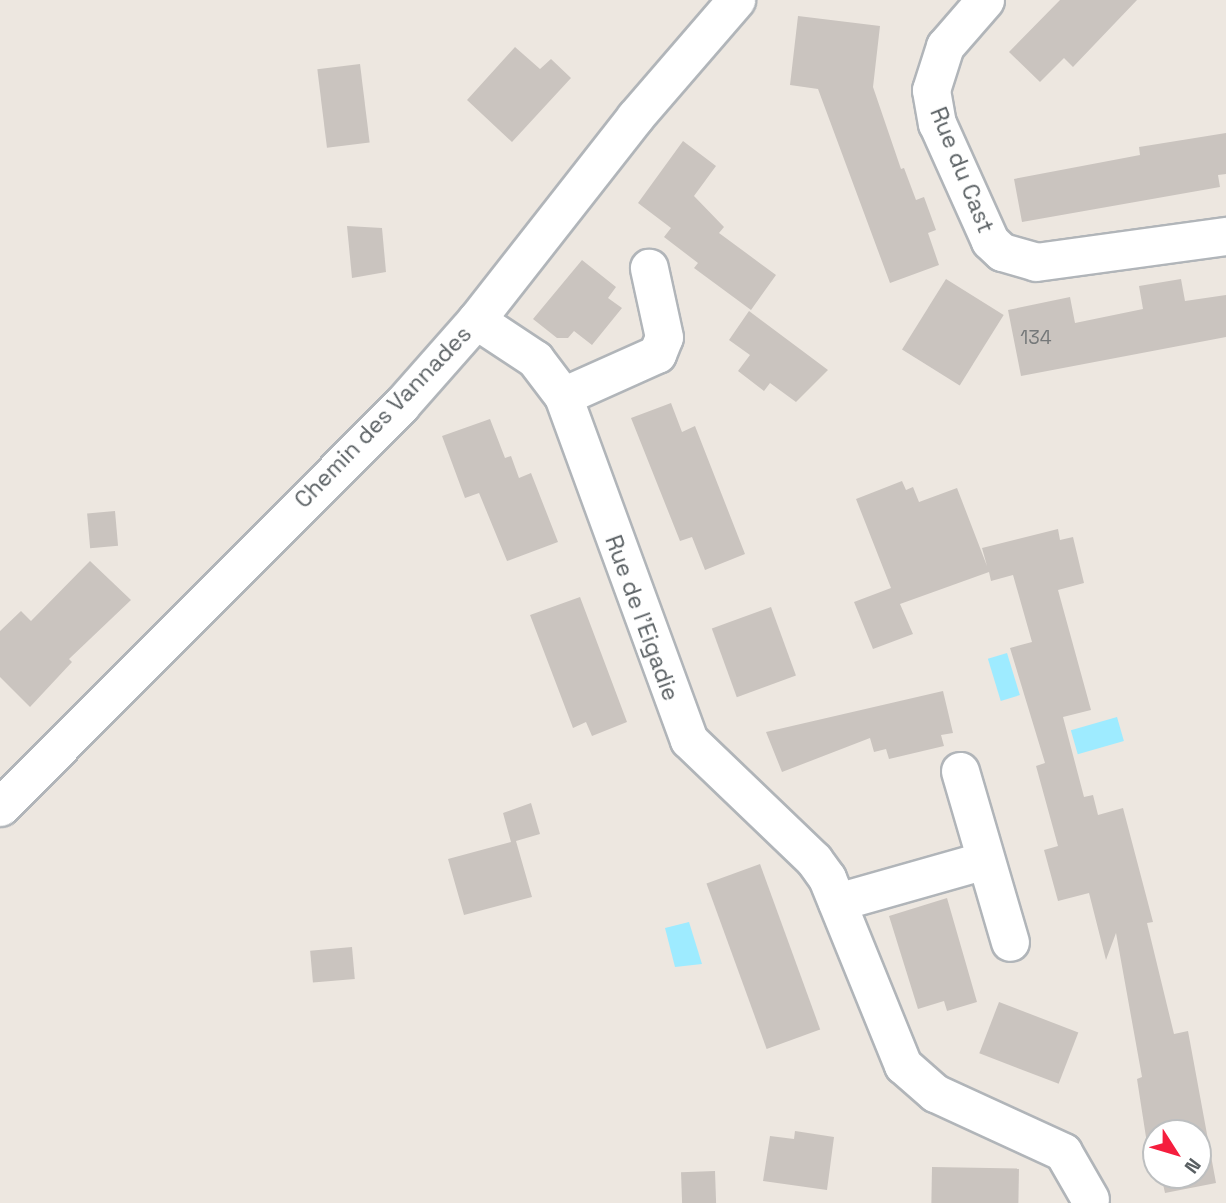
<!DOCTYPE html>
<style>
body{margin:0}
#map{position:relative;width:1226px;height:1203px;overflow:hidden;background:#ede7e0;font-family:"Space Grotesk",sans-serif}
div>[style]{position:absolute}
.water>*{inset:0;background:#9eebff;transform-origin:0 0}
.building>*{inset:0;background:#cac4bf;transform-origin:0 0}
.roads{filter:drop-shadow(2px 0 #b1b5b9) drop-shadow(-2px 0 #b1b5b9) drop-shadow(0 2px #b1b5b9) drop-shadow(0 -2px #b1b5b9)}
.street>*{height:37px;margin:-18.5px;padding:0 18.5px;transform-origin:18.5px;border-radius:18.5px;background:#fff}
span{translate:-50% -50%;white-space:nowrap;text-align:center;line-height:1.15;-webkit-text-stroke:5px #fff;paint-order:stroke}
.number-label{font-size:19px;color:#757879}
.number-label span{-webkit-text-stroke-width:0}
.street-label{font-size:23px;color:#595f62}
.north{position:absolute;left:1142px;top:1119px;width:70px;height:70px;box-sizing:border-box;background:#fff;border:2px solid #bdbfc0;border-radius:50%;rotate:127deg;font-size:19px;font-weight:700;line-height:28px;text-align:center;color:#595f62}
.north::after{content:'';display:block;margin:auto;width:24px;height:32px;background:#f51e3e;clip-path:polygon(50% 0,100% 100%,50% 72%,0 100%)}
</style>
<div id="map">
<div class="water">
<i style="left:1007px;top:653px;width:44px;height:20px;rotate:73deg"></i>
<i style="left:1117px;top:717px;width:25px;height:48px;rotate:74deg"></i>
<i style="clip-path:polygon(689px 922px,702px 964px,675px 967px,665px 928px)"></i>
</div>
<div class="building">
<i style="clip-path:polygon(1060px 0,1137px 0,1073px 67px,1064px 58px,1040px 82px,1009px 52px)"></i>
<i style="clip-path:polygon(798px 16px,880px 26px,873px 87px,901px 169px,904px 168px,916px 200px,924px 197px,936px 230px,928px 233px,939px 265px,890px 283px,818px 89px,790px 85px)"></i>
<i style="clip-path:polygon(515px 47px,540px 69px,551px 59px,571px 78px,512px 142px,467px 100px)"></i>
<i style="left:360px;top:64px;width:79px;height:43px;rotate:83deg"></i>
<i style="clip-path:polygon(1226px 133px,1226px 174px,1218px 175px,1220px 187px,1022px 222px,1014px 179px,1140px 155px,1139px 147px)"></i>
<i style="clip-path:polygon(683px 141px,716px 166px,694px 196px,724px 227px,719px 233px,776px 275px,751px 310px,694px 268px,698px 263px,664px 237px,671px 228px,638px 203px)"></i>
<i style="clip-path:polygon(347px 226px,382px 228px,386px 272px,352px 278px)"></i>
<i style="clip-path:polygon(582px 260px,616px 287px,608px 298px,622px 308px,592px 345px,574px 331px,568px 338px,557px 338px,533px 319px)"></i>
<i style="left:946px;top:279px;width:68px;height:83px;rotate:32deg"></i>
<i style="clip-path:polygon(1181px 279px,1185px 301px,1226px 295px,1226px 337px,1021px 376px,1008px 310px,1070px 297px,1075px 323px,1143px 309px,1139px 286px)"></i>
<i style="clip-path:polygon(749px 311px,828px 370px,796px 402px,770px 383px,764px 391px,738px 371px,750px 355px,729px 340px)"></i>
<i style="clip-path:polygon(671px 403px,682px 432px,695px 426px,745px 554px,705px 570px,692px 537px,680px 541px,631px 418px)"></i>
<i style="clip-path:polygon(490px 419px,505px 458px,511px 456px,519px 478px,531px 473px,558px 542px,507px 561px,479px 493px,465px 498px,442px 436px)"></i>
<i style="clip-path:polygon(902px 481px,906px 490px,913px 487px,919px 502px,957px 488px,987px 566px,982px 548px,1058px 529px,1060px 540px,1073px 537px,1084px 583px,1058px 590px,1091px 710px,1063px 717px,1084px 797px,1093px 795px,1098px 815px,1123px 808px,1153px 922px,1147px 923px,1174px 1034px,1188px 1031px,1216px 1183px,1165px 1193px,1161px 1175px,1198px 1175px,1198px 1133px,1156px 1133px,1157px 1175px,1152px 1176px,1137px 1079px,1142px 1077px,1116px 933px,1106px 960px,1089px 893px,1058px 901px,1044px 850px,1058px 846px,1036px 766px,1045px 763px,1010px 648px,1032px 642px,1013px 575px,991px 581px,989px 572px,900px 604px,913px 634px,873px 649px,854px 602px,891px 588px,856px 499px)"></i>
<i style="left:115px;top:511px;width:35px;height:28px;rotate:85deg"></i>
<i style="clip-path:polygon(90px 561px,131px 600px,69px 659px,72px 662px,30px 707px,0 677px,0 631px,21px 611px,31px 621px)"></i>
<i style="clip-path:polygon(580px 597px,627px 722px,592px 736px,586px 722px,573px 728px,530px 615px)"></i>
<i style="left:771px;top:607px;width:73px;height:63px;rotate:70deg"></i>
<i style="clip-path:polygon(943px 691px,953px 733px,941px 735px,944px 746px,889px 759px,886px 749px,874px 752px,870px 738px,782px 772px,766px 732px)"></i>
<i style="clip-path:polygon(531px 803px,540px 834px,516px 841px,532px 897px,464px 915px,448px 859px,511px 842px,503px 813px)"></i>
<i style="left:760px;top:864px;width:176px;height:57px;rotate:70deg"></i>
<i style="clip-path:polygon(947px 898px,977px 1002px,947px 1011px,944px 1001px,918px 1009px,889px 916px)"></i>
<i style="left:352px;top:947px;width:32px;height:42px;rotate:85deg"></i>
<i style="left:999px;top:1002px;width:85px;height:55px;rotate:21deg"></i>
<i style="clip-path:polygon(795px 1131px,834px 1137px,827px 1190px,763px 1181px,770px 1136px,794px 1139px)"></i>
<i style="left:932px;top:1167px;width:87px;height:36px;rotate:1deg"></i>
<i style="left:715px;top:1171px;width:32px;height:34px;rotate:88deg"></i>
</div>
<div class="roads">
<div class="street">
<i style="left:985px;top:0;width:61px;rotate:131deg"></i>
<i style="left:945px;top:46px;width:46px;rotate:107.7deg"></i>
<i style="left:931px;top:90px;width:34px;rotate:80deg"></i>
<i style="left:937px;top:123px;width:129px;rotate:65.8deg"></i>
<i style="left:990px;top:241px;width:16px;rotate:43deg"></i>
<i style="left:1002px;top:252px;width:35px;rotate:16deg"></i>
<i style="left:1036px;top:262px;width:192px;rotate:-7.8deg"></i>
<i style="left:476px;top:320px;width:71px;rotate:33.5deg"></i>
<i style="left:535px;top:359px;width:46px;rotate:52.9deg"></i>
<i style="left:563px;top:396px;width:366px;rotate:69.9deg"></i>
<i style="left:689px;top:740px;width:173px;rotate:43.8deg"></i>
<i style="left:814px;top:860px;width:22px;rotate:54deg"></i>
<i style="left:827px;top:878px;width:202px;rotate:67.9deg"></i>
<i style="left:903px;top:1065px;width:43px;rotate:41.2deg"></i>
<i style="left:935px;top:1093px;width:141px;rotate:24.7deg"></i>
<i style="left:1063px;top:1152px;width:54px;rotate:60.1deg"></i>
<i style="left:563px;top:396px;width:103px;rotate:-24.1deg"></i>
<i style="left:657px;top:354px;width:18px;rotate:-68deg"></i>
<i style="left:664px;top:337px;width:71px;rotate:-102.3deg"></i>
<i style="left:960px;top:771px;width:178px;rotate:73.7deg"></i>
<i style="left:0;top:807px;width:568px;rotate:-45.07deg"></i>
<i style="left:401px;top:405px;width:113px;rotate:-48.6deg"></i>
<i style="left:476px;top:320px;width:258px;rotate:-51.9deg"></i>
<i style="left:635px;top:117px;width:155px;rotate:-49.2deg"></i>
<i style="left:837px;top:902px;width:154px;rotate:-15.8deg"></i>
</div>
</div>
<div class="number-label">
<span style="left:1036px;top:338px">134</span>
</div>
<div class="street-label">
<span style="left:962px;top:170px;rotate:68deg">Rue du Cast</span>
<span style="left:383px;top:417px;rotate:-46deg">Chemin des Vannades</span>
<span style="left:642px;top:618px;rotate:70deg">Rue de l'Eigadie</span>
</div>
<div class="north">N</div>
</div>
